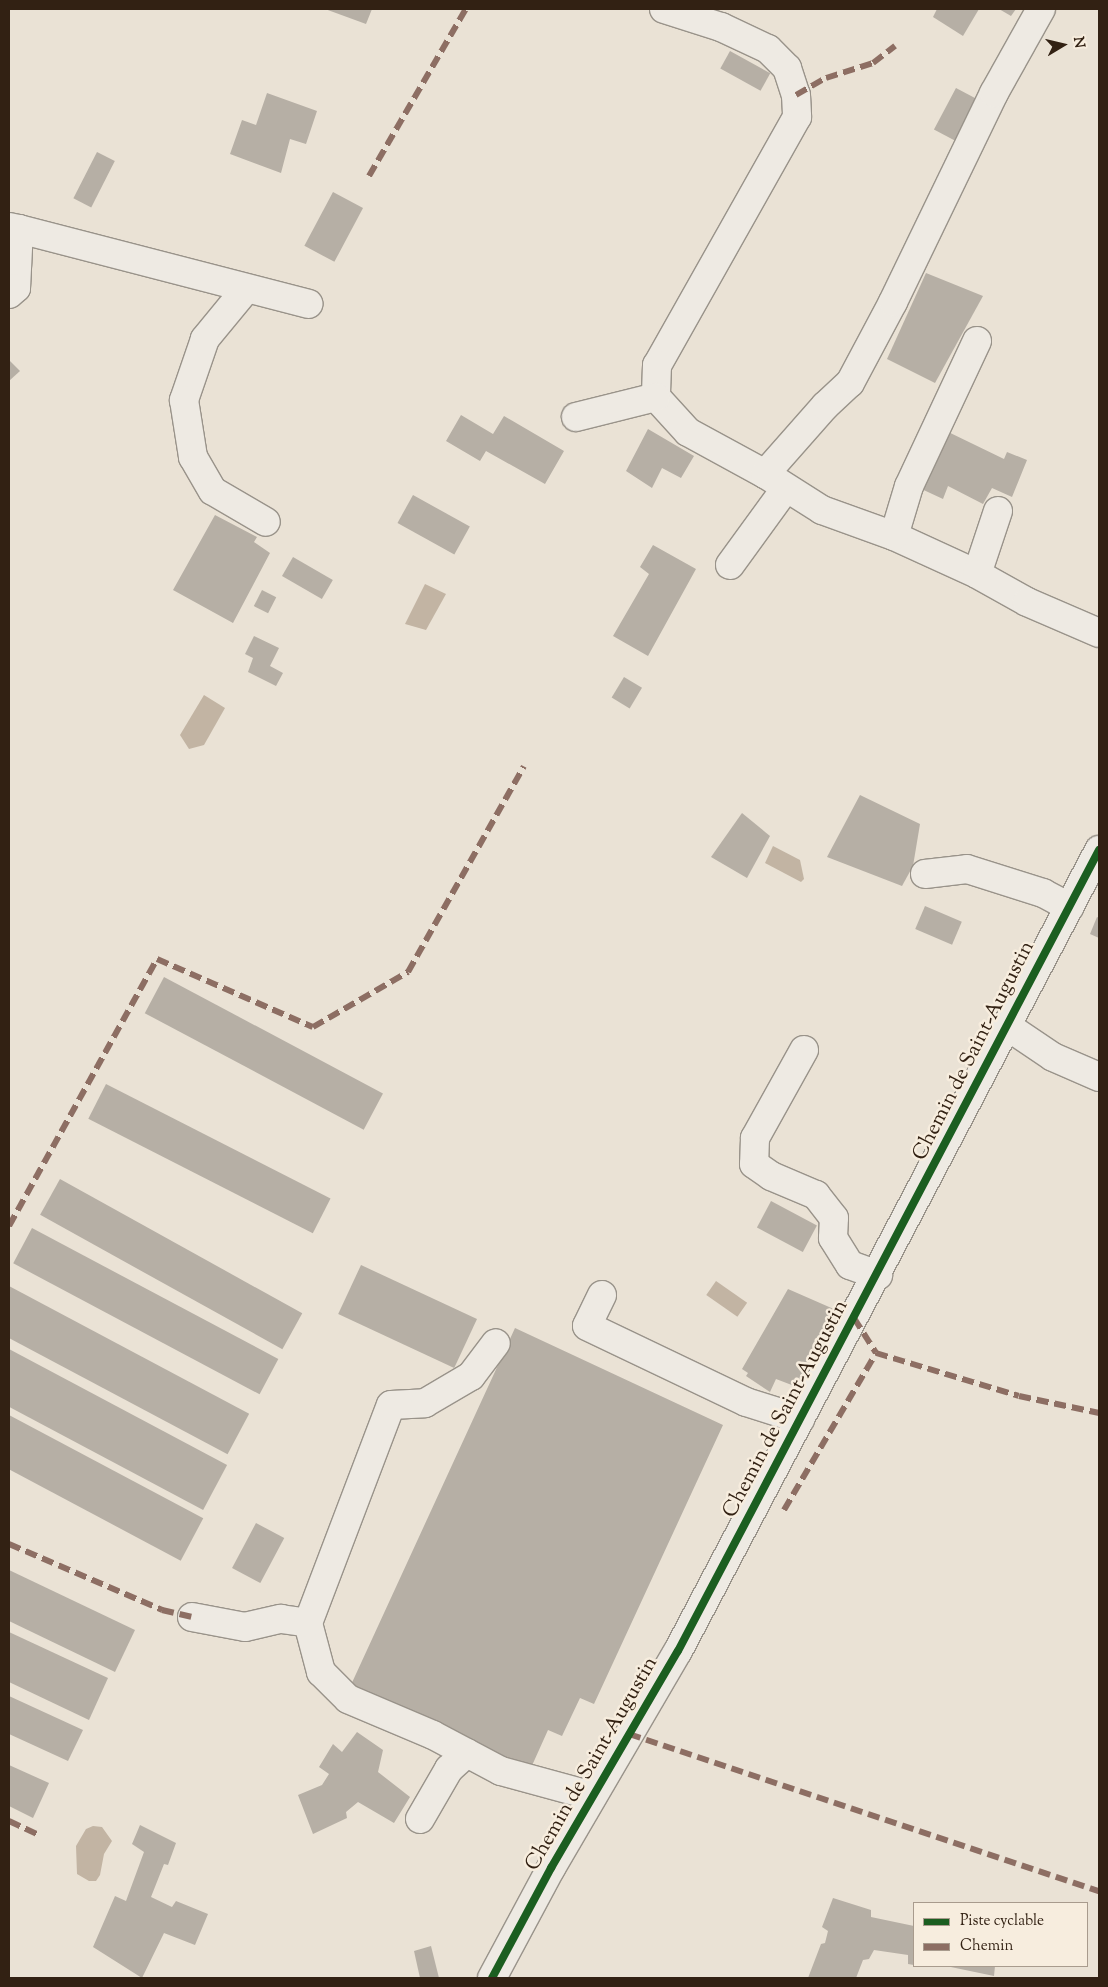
<!DOCTYPE html>
<style>
body{margin:0}
#map{position:relative;width:1108px;height:1987px;overflow:hidden;background:#eae2d5;font-family:"Sorts Mill Goudy",serif}
div>[style]{position:absolute}
.water>*{inset:0;background:#c2b4a3;transform-origin:0 0}
.building>*{inset:0;background:#b6afa5;transform-origin:0 0}
.roads{filter:drop-shadow(1px 0 #99938a) drop-shadow(-1px 0 #99938a) drop-shadow(0 1px #99938a) drop-shadow(0 -1px #99938a)}
.minor>*{height:28px;margin:-14px;padding:0 14px;transform-origin:14px;border-radius:14px;background:#eeeae3}
.quiet>*{height:6px;margin-top:-3px;transform-origin:0;background:repeating-linear-gradient(90deg,#8d6e63 0 12px,transparent 0 18px)}
.cycleway>*{height:8px;margin:-4px;padding:0 4px;transform-origin:4px;border-radius:4px;background:#1b5e20}
span{translate:-50% -50%;white-space:nowrap;text-align:center;line-height:1.15;-webkit-text-stroke:5px #f7edde;paint-order:stroke}
.street-label{font-size:21px;color:#322113}
.frame{position:absolute;inset:0;border:10px solid #322113;pointer-events:none}
.legend{position:absolute;left:913px;top:1902px;width:175px;height:65px;box-sizing:border-box;background:#f7edde;border:1px solid #a89b8d;margin:0;padding:6px 9px;list-style:none;font-size:15px;color:#322113}
.legend li{display:flex;align-items:center;gap:10px;height:25px}
.legend b{width:25px;border:1px solid #a89b8d}
.north{position:absolute;left:1038px;top:20px;width:50px;height:50px;-webkit-text-stroke:4px #f7edde;paint-order:stroke;rotate:81deg;font-size:14px;font-weight:700;line-height:20px;text-align:center;color:#322113}
.north::after{content:'';display:block;margin:auto;width:18px;height:22px;background:#322113;clip-path:polygon(50% 0,100% 100%,50% 72%,0 100%)}
</style>
<div id="map">
<div class="water">
<i style="clip-path:polygon(425px 584px,446px 594px,426px 630px,405px 624px)"></i>
<i style="clip-path:polygon(204px 695px,225px 708px,204px 745px,189px 749px,180px 735px)"></i>
<i style="clip-path:polygon(773px 846px,800px 860px,804px 879px,801px 882px,765px 863px)"></i>
<i style="left:716px;top:1281px;width:38px;height:17px;rotate:35deg"></i>
<i style="clip-path:polygon(93px 1826px,102px 1827px,112px 1841px,104px 1854px,100px 1875px,96px 1881px,89px 1881px,77px 1874px,76px 1846px,86px 1829px)"></i>
</div>
<div class="building">
<i style="clip-path:polygon(325px 9px,372px 9px,366px 24px)"></i>
<i style="clip-path:polygon(937px 9px,979px 9px,963px 36px,933px 17px)"></i>
<i style="clip-path:polygon(999px 9px,1016px 9px,1011px 16px)"></i>
<i style="left:730px;top:51px;width:46px;height:20px;rotate:29deg"></i>
<i style="left:956px;top:88px;width:30px;height:47px;rotate:28deg"></i>
<i style="clip-path:polygon(267px 93px,317px 111px,306px 144px,290px 139px,281px 173px,230px 154px,242px 120px,256px 125px)"></i>
<i style="left:97px;top:152px;width:20px;height:52px;rotate:27deg"></i>
<i style="left:333px;top:192px;width:34px;height:61px;rotate:28deg"></i>
<i style="clip-path:polygon(926px 273px,983px 296px,935px 383px,887px 359px)"></i>
<i style="clip-path:polygon(9px 360px,20px 371px,9px 381px)"></i>
<i style="clip-path:polygon(461px 415px,493px 434px,504px 416px,564px 451px,545px 484px,486px 451px,480px 461px,446px 441px)"></i>
<i style="clip-path:polygon(940px 428px,1004px 459px,1007px 452px,1027px 460px,1012px 497px,992px 488px,983px 504px,948px 486px,943px 499px,915px 486px)"></i>
<i style="clip-path:polygon(648px 429px,694px 456px,681px 478px,662px 468px,652px 488px,626px 471px)"></i>
<i style="left:413px;top:495px;width:65px;height:32px;rotate:29deg"></i>
<i style="clip-path:polygon(215px 515px,257px 537px,254px 542px,270px 553px,233px 623px,173px 590px)"></i>
<i style="clip-path:polygon(653px 545px,696px 569px,648px 656px,613px 636px,649px 574px,640px 567px)"></i>
<i style="left:293px;top:557px;width:46px;height:22px;rotate:30deg"></i>
<i style="left:262px;top:590px;width:16px;height:18px;rotate:27deg"></i>
<i style="clip-path:polygon(254px 636px,279px 648px,270px 666px,283px 673px,276px 686px,248px 672px,253px 658px,245px 654px)"></i>
<i style="left:624px;top:677px;width:21px;height:24px;rotate:31deg"></i>
<i style="clip-path:polygon(860px 795px,920px 824px,913px 866px,902px 886px,827px 857px)"></i>
<i style="clip-path:polygon(742px 813px,770px 836px,747px 878px,711px 857px)"></i>
<i style="left:925px;top:906px;width:40px;height:25px;rotate:23deg"></i>
<i style="clip-path:polygon(1097px 917px,1099px 918px,1099px 938px,1090px 934px)"></i>
<i style="left:164px;top:977px;width:248px;height:41px;rotate:28deg"></i>
<i style="left:106px;top:1084px;width:252px;height:39px;rotate:27deg"></i>
<i style="left:60px;top:1179px;width:277px;height:41px;rotate:29deg"></i>
<i style="left:771px;top:1201px;width:52px;height:30px;rotate:28deg"></i>
<i style="left:32px;top:1228px;width:279px;height:40px;rotate:28deg"></i>
<i style="left:361px;top:1265px;width:128px;height:54px;rotate:25deg"></i>
<i style="left:9px;top:1286px;width:272px;height:46px;rotate:28deg"></i>
<i style="clip-path:polygon(788px 1289px,836px 1310px,797px 1387px,776px 1379px,770px 1392px,746px 1376px,748px 1373px,742px 1369px)"></i>
<i style="clip-path:polygon(515px 1328px,723px 1425px,594px 1704px,580px 1698px,562px 1736px,548px 1730px,530px 1770px,350px 1687px)"></i>
<i style="left:9px;top:1349px;width:247px;height:51px;rotate:28deg"></i>
<i style="left:9px;top:1415px;width:220px;height:48px;rotate:28deg"></i>
<i style="left:256px;top:1523px;width:32px;height:51px;rotate:28deg"></i>
<i style="clip-path:polygon(9px 1570px,135px 1630px,115px 1672px,9px 1621px)"></i>
<i style="clip-path:polygon(9px 1632px,108px 1678px,89px 1720px,9px 1682px)"></i>
<i style="clip-path:polygon(9px 1696px,83px 1730px,68px 1761px,9px 1734px)"></i>
<i style="clip-path:polygon(357px 1732px,383px 1750px,378px 1772px,410px 1797px,394px 1823px,358px 1802px,346px 1812px,347px 1818px,313px 1834px,298px 1795px,322px 1785px,329px 1774px,319px 1767px,333px 1744px,342px 1752px)"></i>
<i style="clip-path:polygon(9px 1765px,49px 1783px,33px 1818px,9px 1806px)"></i>
<i style="clip-path:polygon(140px 1825px,176px 1843px,168px 1865px,164px 1864px,151px 1897px,172px 1907px,176px 1901px,208px 1914px,195px 1945px,164px 1933px,142px 1978px,93px 1947px,115px 1896px,126px 1901px,144px 1852px,132px 1844px)"></i>
<i style="clip-path:polygon(833px 1898px,871px 1910px,871px 1917px,914px 1926px,914px 1965px,908px 1964px,908px 1955px,874px 1950px,869px 1959px,863px 1960px,856px 1978px,808px 1978px,821px 1944px,825px 1943px,828px 1931px,822px 1927px)"></i>
<i style="clip-path:polygon(431px 1946px,439px 1978px,420px 1978px,414px 1951px)"></i>
<i style="clip-path:polygon(946px 1966px,995px 1966px,994px 1976px)"></i>
</div>
<div class="roads">
<div class="minor">
<i style="left:664px;top:9px;width:60px;rotate:17.5deg"></i>
<i style="left:721px;top:27px;width:52px;rotate:25.1deg"></i>
<i style="left:768px;top:49px;width:27px;rotate:45deg"></i>
<i style="left:787px;top:68px;width:28px;rotate:72deg"></i>
<i style="left:796px;top:95px;width:22px;rotate:87deg"></i>
<i style="left:797px;top:117px;width:285px;rotate:119.4deg"></i>
<i style="left:657px;top:365px;width:32px;rotate:92deg"></i>
<i style="left:656px;top:397px;width:47px;rotate:47.6deg"></i>
<i style="left:688px;top:432px;width:88px;rotate:28.6deg"></i>
<i style="left:9px;top:227px;width:10px;rotate:11deg"></i>
<i style="left:19px;top:229px;width:59px;rotate:92.9deg"></i>
<i style="left:16px;top:288px;width:9px;rotate:139deg"></i>
<i style="left:19px;top:229px;width:299px;rotate:14.5deg"></i>
<i style="left:246px;top:289px;width:65px;rotate:129.4deg"></i>
<i style="left:205px;top:339px;width:65px;rotate:109deg"></i>
<i style="left:184px;top:400px;width:58px;rotate:81deg"></i>
<i style="left:193px;top:457px;width:39px;rotate:60deg"></i>
<i style="left:213px;top:491px;width:61px;rotate:30.3deg"></i>
<i style="left:977px;top:341px;width:160px;rotate:115.1deg"></i>
<i style="left:909px;top:486px;width:52px;rotate:106.7deg"></i>
<i style="left:894px;top:536px;width:91px;rotate:24.6deg"></i>
<i style="left:576px;top:417px;width:82px;rotate:-14deg"></i>
<i style="left:998px;top:511px;width:66px;rotate:108.4deg"></i>
<i style="left:977px;top:574px;width:57px;rotate:29.2deg"></i>
<i style="left:1027px;top:602px;width:78px;rotate:23.3deg"></i>
<i style="left:894px;top:536px;width:77px;rotate:-160.1deg"></i>
<i style="left:822px;top:510px;width:67px;rotate:-147.7deg"></i>
<i style="left:765px;top:474px;width:91px;rotate:-48.6deg"></i>
<i style="left:825px;top:406px;width:34px;rotate:-43deg"></i>
<i style="left:850px;top:383px;width:92px;rotate:-62deg"></i>
<i style="left:893px;top:302px;width:232px;rotate:-64.2deg"></i>
<i style="left:994px;top:93px;width:96px;rotate:-60.8deg"></i>
<i style="left:730px;top:565px;width:95px;rotate:-54deg"></i>
<i style="left:925px;top:874px;width:42px;rotate:-6.8deg"></i>
<i style="left:967px;top:869px;width:80px;rotate:17.5deg"></i>
<i style="left:1043px;top:893px;width:30px;rotate:28deg"></i>
<i style="left:1007px;top:1026px;width:55px;rotate:34deg"></i>
<i style="left:1053px;top:1057px;width:50px;rotate:23.5deg"></i>
<i style="left:804px;top:1050px;width:101px;rotate:119.1deg"></i>
<i style="left:755px;top:1138px;width:26px;rotate:92deg"></i>
<i style="left:754px;top:1164px;width:21px;rotate:35deg"></i>
<i style="left:771px;top:1176px;width:49px;rotate:22.9deg"></i>
<i style="left:816px;top:1195px;width:29px;rotate:52deg"></i>
<i style="left:834px;top:1218px;width:20px;rotate:93deg"></i>
<i style="left:833px;top:1238px;width:32px;rotate:58deg"></i>
<i style="left:850px;top:1265px;width:30px;rotate:20deg"></i>
<i style="left:602px;top:1295px;width:34px;rotate:116deg"></i>
<i style="left:587px;top:1326px;width:176px;rotate:25.5deg"></i>
<i style="left:746px;top:1402px;width:57px;rotate:17.5deg"></i>
<i style="left:192px;top:1617px;width:54px;rotate:10.7deg"></i>
<i style="left:245px;top:1627px;width:37px;rotate:-13deg"></i>
<i style="left:281px;top:1619px;width:27px;rotate:8deg"></i>
<i style="left:308px;top:1623px;width:51px;rotate:75.1deg"></i>
<i style="left:321px;top:1672px;width:38px;rotate:45deg"></i>
<i style="left:348px;top:1699px;width:92px;rotate:23deg"></i>
<i style="left:433px;top:1735px;width:77px;rotate:27.9deg"></i>
<i style="left:501px;top:1771px;width:95px;rotate:15.2deg"></i>
<i style="left:308px;top:1623px;width:233px;rotate:-69.2deg"></i>
<i style="left:391px;top:1405px;width:34px;rotate:-3deg"></i>
<i style="left:425px;top:1403px;width:53px;rotate:-30.4deg"></i>
<i style="left:471px;top:1376px;width:41px;rotate:-52.9deg"></i>
<i style="left:420px;top:1819px;width:58px;rotate:-59.9deg"></i>
<i style="left:449px;top:1769px;width:24px;rotate:-42deg"></i>
<i style="left:492px;top:1978px;width:125px;rotate:-61.8deg"></i>
<i style="left:551px;top:1868px;width:251px;rotate:-59.7deg"></i>
<i style="left:678px;top:1651px;width:905px;rotate:-62.27deg"></i>
</div>
</div>
<div class="quiet">
<i style="left:796px;top:95px;width:34px;rotate:-30deg"></i>
<i style="left:826px;top:78px;width:49px;rotate:-17.7deg"></i>
<i style="left:873px;top:63px;width:28px;rotate:-38deg"></i>
<i style="left:369px;top:176px;width:193px;rotate:-59.9deg"></i>
<i style="left:9px;top:1226px;width:305px;rotate:-61deg"></i>
<i style="left:157px;top:959px;width:170px;rotate:23.6deg"></i>
<i style="left:313px;top:1027px;width:110px;rotate:-30.1deg"></i>
<i style="left:408px;top:972px;width:236px;rotate:-60.6deg"></i>
<i style="left:854px;top:1318px;width:41px;rotate:57.8deg"></i>
<i style="left:784px;top:1510px;width:182px;rotate:-59.6deg"></i>
<i style="left:876px;top:1353px;width:149px;rotate:16.7deg"></i>
<i style="left:1019px;top:1396px;width:82px;rotate:12deg"></i>
<i style="left:9px;top:1544px;width:167px;rotate:23.3deg"></i>
<i style="left:162px;top:1610px;width:31px;rotate:13deg"></i>
<i style="left:629px;top:1734px;width:496px;rotate:18.5deg"></i>
<i style="left:9px;top:1821px;width:31px;rotate:25deg"></i>
</div>
<div class="cycleway">
<i style="left:492px;top:1978px;width:125px;rotate:-61.8deg"></i>
<i style="left:551px;top:1868px;width:251px;rotate:-59.7deg"></i>
<i style="left:678px;top:1651px;width:905px;rotate:-62.27deg"></i>
</div>
<div class="street-label">
<span style="left:974px;top:1051px;rotate:-63deg">Chemin de Saint-Augustin</span>
<span style="left:786px;top:1409px;rotate:-62deg">Chemin de Saint-Augustin</span>
<span style="left:592px;top:1764px;rotate:-60deg">Chemin de Saint-Augustin</span>
</div>
<div class="frame"></div>
<ul class="legend">
<li><b style="height:6px;background:#1b5e20"></b>Piste cyclable</li>
<li><b style="height:6px;background:#8d6e63"></b>Chemin</li>
</ul>
<div class="north">N</div>
</div>
